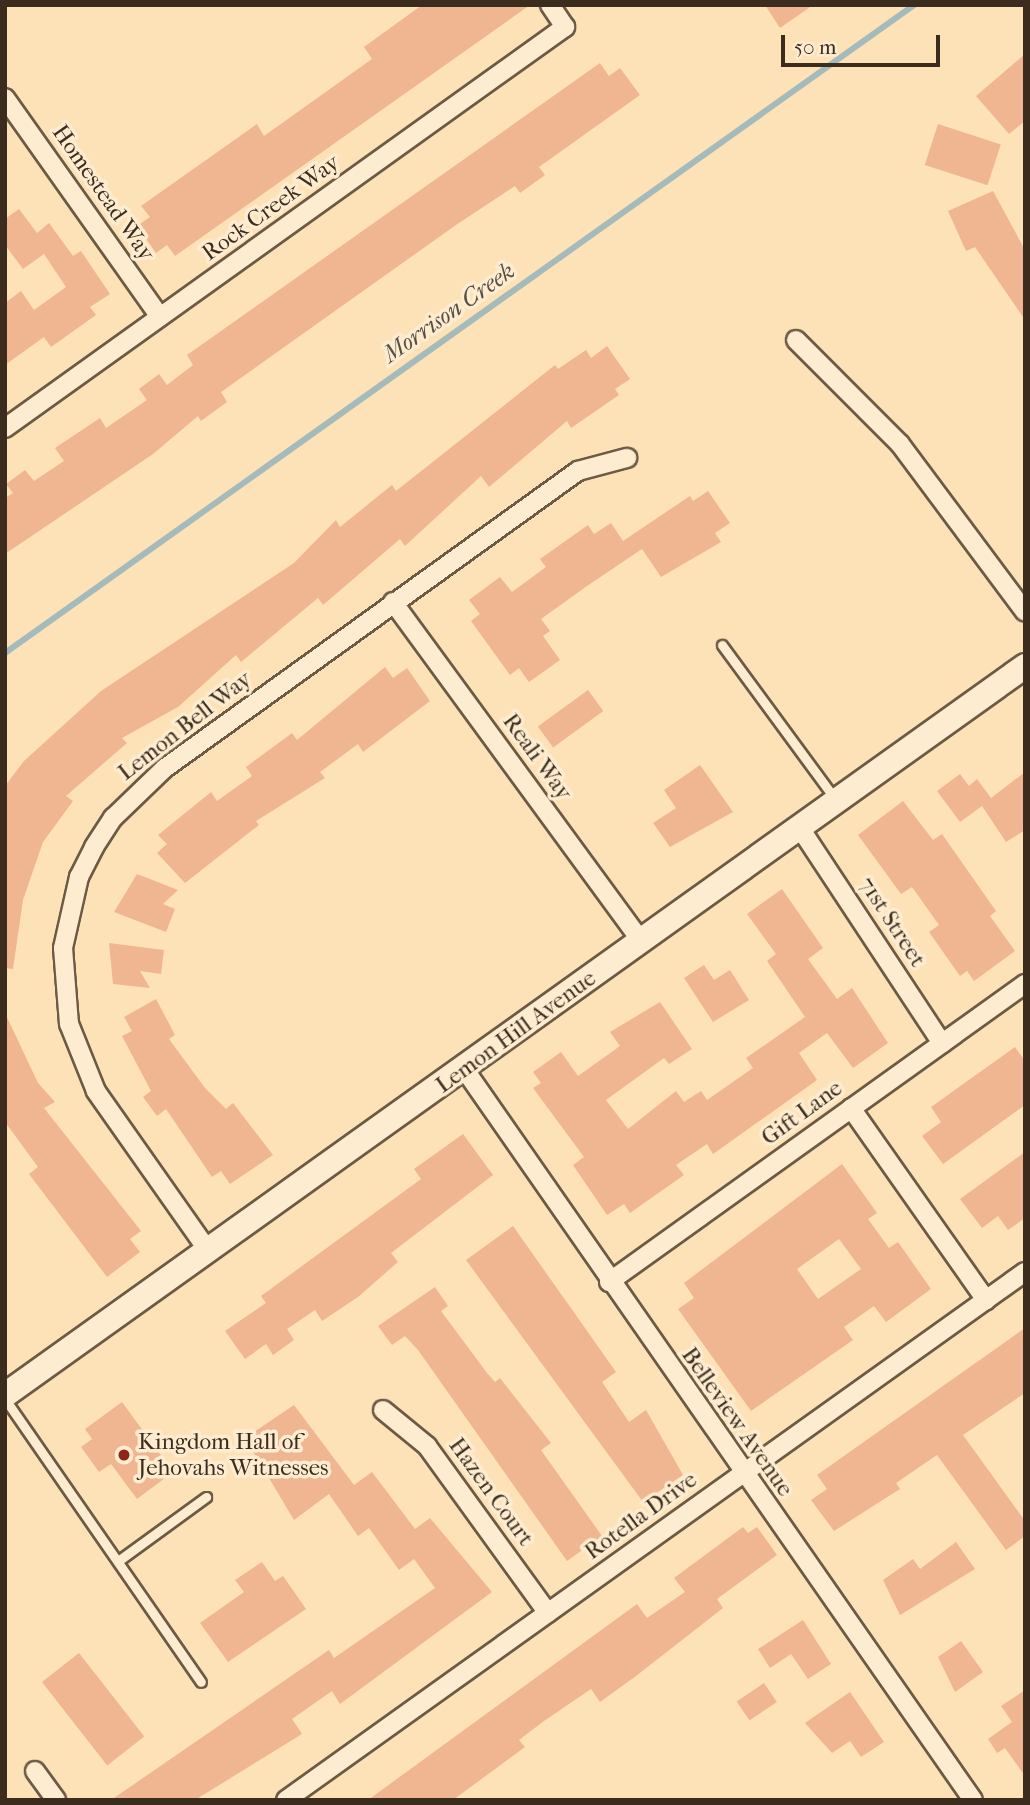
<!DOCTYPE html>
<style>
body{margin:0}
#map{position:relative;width:1030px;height:1805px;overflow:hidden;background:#fde2b7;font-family:"IM FELL French Canon",serif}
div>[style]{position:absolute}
.stream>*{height:6px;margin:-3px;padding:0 3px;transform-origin:3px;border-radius:3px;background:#a5baba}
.building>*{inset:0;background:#efb691;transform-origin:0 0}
.roads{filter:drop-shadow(2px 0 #6c5a44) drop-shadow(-2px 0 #6c5a44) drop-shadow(0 2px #6c5a44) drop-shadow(0 -2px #6c5a44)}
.lane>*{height:9px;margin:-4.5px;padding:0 4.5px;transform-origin:4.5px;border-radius:4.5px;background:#feecd0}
.street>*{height:18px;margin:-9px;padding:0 9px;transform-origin:9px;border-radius:9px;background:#feecd0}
.secondary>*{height:24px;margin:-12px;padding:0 12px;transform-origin:12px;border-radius:12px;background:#feecd0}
.dots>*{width:19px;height:19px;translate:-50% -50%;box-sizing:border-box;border:4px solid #feecd0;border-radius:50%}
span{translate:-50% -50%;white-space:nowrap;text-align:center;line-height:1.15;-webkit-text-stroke:7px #feecd0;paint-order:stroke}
.street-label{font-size:23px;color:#3b2c1d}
.poi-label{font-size:23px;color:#3b2c1d}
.left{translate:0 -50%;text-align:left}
.water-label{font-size:24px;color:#565044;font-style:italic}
.frame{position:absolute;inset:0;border:7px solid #3b2c1d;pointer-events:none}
.scale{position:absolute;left:781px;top:35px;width:159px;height:32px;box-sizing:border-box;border:4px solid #3b2c1d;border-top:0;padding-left:9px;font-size:21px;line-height:24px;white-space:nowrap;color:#3b2c1d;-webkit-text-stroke:5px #feecd0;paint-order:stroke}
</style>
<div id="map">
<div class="stream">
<i style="left:5px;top:653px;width:1116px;rotate:-35.48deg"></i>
</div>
<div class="building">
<i style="clip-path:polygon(422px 5px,530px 5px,175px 256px,167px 245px,156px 253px,137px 226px,150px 217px,141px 206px,257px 124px,264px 136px,372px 59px,364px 47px)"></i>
<i style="clip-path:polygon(765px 5px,813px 5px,780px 28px)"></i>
<i style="clip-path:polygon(1025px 54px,1025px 121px,1009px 134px,976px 96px)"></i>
<i style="clip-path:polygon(600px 63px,609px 76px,620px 68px,640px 95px,539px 167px,545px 175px,520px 193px,515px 186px,456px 225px,221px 392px,227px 402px,201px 421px,198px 416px,153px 454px,5px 554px,5px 498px,13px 493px,6px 484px,25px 470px,34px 481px,64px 461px,55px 448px,100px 418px,106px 428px,147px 400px,139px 389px,159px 374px,167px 385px,193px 365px,187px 355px)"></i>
<i style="left:938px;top:124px;width:66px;height:43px;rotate:18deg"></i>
<i style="clip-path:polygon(993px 191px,1025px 250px,1025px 320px,975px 247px,966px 251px,948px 211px)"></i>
<i style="clip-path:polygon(19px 209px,37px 233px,49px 223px,73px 256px,81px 251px,110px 294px,90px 307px,96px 315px,51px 347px,44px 337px,5px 365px,5px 303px,21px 291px,34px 310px,66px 287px,44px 254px,23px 269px,5px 245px,5px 219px)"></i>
<i style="clip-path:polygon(607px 346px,630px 379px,615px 389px,619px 395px,571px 428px,567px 421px,489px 487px,481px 476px,405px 546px,400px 539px,323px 605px,318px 598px,241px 662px,236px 655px,178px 707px,122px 738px,127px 743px,66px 796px,73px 801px,43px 842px,23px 900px,13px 969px,5px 968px,5px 786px,24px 761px,101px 691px,294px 563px,336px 520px,340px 527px,392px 485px,396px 491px,555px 365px,558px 369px,586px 350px,591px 358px)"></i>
<i style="clip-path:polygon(708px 491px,730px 523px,715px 533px,721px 542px,661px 577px,642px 549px,587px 586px,541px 619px,550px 631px,543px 636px,560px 660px,529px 682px,519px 668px,510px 675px,471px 621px,480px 614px,469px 600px,500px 577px,512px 592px,546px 567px,540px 559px,588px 525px,594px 534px,611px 523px,623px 541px,690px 496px,693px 501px)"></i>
<i style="clip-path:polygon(385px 667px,393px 678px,407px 668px,430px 701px,363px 752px,358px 744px,320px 772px,325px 778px,256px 821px,259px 825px,185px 883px,157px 853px,167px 844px,158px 835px,211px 792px,217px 801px,252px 776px,246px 767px,292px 733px,297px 740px)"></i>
<i style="left:588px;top:690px;width:26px;height:62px;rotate:54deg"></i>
<i style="clip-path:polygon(700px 765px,733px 812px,670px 847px,653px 823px,676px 808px,664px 790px)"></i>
<i style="clip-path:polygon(1025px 772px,1025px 830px,1006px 842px,982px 806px,960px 822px,937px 791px,960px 774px,969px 786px,977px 779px,991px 798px)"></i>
<i style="clip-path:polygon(903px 801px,933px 840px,942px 834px,996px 911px,990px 916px,1015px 951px,974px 981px,967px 971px,960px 976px,929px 932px,939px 925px,912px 887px,901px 894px,858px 835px)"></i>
<i style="clip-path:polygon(137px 874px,178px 890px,163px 904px,175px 909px,166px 932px,114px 912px)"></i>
<i style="clip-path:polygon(782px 889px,823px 948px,808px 959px,837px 999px,852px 988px,888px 1043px,853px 1068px,827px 1033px,799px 1053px,817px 1080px,713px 1154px,707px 1144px,676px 1165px,684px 1175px,630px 1213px,624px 1204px,607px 1215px,573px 1165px,584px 1157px,533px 1088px,541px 1083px,533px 1072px,561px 1052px,578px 1076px,620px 1046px,610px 1032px,660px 1002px,692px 1049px,669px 1064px,664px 1058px,606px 1100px,628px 1129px,676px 1091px,684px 1102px,701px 1091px,707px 1100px,753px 1068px,746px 1058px,805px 1017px,767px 961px,776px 954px,747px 914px)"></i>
<i style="clip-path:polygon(109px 943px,164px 950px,161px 974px,140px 971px,150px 988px,113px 984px)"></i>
<i style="clip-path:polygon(704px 965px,714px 980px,730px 970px,749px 1000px,713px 1022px,684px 978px)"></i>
<i style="clip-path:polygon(156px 999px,175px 1035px,169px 1039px,205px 1088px,226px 1109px,233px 1103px,273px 1155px,230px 1184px,221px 1171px,212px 1177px,166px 1109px,157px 1116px,143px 1097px,151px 1091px,122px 1036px,132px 1031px,124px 1017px)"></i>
<i style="clip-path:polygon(5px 1013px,38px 1083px,55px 1102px,44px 1108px,141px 1231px,130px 1239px,140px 1252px,107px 1277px,29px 1174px,38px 1167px,5px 1122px)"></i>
<i style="clip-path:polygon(1015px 1047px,1025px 1061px,1025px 1105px,943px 1164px,922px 1136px,941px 1122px,931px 1107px)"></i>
<i style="clip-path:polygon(463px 1134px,493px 1175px,391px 1253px,398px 1262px,358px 1297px,322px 1321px,315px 1310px,287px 1329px,294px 1340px,273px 1355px,266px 1344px,245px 1359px,225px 1331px,266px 1303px,261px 1296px,421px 1179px,414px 1169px)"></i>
<i style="clip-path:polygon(1025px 1152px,1025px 1218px,1008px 1230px,998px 1216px,982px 1228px,960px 1199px)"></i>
<i style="clip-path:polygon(evenodd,842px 1164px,877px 1213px,868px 1219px,889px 1248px,898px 1242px,931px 1289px,886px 1322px,874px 1306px,844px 1327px,853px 1340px,751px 1411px,678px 1309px,694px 1298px,684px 1283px,842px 1164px,839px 1239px,861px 1269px,818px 1299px,797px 1269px,839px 1239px)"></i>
<i style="clip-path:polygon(513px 1226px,616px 1372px,602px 1382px,629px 1422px,646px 1410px,683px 1475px,643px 1502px,466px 1260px)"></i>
<i style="clip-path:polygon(435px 1287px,448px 1306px,441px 1311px,487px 1373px,495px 1382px,500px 1378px,551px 1443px,541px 1450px,602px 1536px,567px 1561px,418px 1350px,405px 1336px,392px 1345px,378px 1326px)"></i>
<i style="clip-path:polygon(1025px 1328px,1025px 1393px,963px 1435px,1025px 1521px,1025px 1536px,1006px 1550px,937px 1455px,896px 1483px,900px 1489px,834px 1531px,811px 1500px,827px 1489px,817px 1475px)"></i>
<i style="clip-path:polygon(122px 1402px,173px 1472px,137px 1499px,111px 1464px,99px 1472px,81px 1447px,92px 1439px,85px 1429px)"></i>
<i style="clip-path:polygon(294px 1405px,354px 1485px,372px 1472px,415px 1529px,430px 1518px,492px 1592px,340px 1704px,332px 1691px,292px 1719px,302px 1734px,195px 1800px,111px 1800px,329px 1650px,334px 1658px,435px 1588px,414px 1559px,399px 1570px,369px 1528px,358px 1536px,329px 1494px,294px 1520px,245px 1438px)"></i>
<i style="clip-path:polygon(743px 1527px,748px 1533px,757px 1527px,777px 1555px,717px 1599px,723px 1608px,636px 1676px,600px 1702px,591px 1689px,544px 1721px,519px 1740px,525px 1747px,453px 1800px,368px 1800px,637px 1604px,647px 1618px,685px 1592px,674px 1578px)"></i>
<i style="clip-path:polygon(956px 1542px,975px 1569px,900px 1615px,883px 1580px,913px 1559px,920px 1569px)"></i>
<i style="clip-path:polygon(262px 1562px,275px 1581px,283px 1576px,306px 1609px,228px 1662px,200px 1623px,244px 1592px,235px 1580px)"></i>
<i style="clip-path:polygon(803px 1620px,831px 1664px,808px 1679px,791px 1654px,770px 1668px,758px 1649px)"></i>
<i style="clip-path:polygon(961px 1641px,983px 1672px,955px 1692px,938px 1657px)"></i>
<i style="left:79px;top:1653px;width:106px;height:47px;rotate:52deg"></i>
<i style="left:764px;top:1683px;width:23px;height:33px;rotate:56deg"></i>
<i style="clip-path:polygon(1025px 1690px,1025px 1776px,1005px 1748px,997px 1753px,988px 1739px,1012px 1722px,1001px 1706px)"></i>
<i style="clip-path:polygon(850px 1692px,884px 1742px,861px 1757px,850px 1741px,832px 1753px,805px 1723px)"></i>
</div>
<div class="roads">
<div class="lane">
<i style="left:722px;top:645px;width:192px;rotate:53.7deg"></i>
<i style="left:5px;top:1399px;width:344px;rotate:55.3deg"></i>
<i style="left:118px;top:1561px;width:109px;rotate:-36deg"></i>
</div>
<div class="street">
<i style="left:5px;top:98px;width:268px;rotate:54.7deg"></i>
<i style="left:796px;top:340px;width:147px;rotate:45deg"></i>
<i style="left:900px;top:444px;width:209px;rotate:53.3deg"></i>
<i style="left:5px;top:428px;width:689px;rotate:-35.61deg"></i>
<i style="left:565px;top:27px;width:27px;rotate:-124deg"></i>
<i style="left:393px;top:602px;width:421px;rotate:53.8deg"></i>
<i style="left:800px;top:828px;width:258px;rotate:56.6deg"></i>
<i style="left:465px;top:1070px;width:889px;rotate:55.17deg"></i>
<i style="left:851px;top:1108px;width:235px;rotate:54.9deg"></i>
<i style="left:209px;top:1252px;width:197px;rotate:-125.1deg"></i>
<i style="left:96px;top:1091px;width:72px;rotate:-111.9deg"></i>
<i style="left:69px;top:1024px;width:76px;rotate:-94.5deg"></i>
<i style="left:63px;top:948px;width:73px;rotate:-77.3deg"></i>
<i style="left:79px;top:877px;width:34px;rotate:-63deg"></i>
<i style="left:94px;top:847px;width:35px;rotate:-57deg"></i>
<i style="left:113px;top:818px;width:72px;rotate:-43.9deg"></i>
<i style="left:165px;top:768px;width:509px;rotate:-35.72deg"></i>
<i style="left:578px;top:471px;width:51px;rotate:-14.9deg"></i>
<i style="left:609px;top:1282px;width:512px;rotate:-35.62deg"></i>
<i style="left:383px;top:1410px;width:57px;rotate:39.3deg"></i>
<i style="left:427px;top:1446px;width:206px;rotate:54.1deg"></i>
<i style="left:35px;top:1771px;width:36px;rotate:54deg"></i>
<i style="left:286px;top:1800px;width:908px;rotate:-35.55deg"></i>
</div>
<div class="secondary">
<i style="left:5px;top:1395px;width:1254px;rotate:-35.55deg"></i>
</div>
</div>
<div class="dots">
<i style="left:124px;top:1455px;background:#8f2418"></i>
</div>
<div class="street-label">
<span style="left:103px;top:193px;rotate:55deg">Homestead Way</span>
<span style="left:271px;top:208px;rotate:-36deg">Rock Creek Way</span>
<span style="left:185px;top:726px;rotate:-38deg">Lemon Bell Way</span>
<span style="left:537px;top:757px;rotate:54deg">Reali Way</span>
<span style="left:892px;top:922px;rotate:57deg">71st Street</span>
<span style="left:516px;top:1032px;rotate:-36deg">Lemon Hill Avenue</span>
<span style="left:802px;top:1113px;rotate:-36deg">Gift Lane</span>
<span style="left:737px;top:1422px;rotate:55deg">Belleview Avenue</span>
<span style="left:491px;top:1492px;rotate:54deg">Hazen Court</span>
<span style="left:641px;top:1516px;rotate:-36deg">Rotella Drive</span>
</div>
<div class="poi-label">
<span class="left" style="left:138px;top:1455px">Kingdom Hall of<br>Jehovahs Witnesses</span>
</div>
<div class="water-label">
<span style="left:449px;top:313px;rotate:-35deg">Morrison Creek</span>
</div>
<div class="frame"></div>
<div class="scale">50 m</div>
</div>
